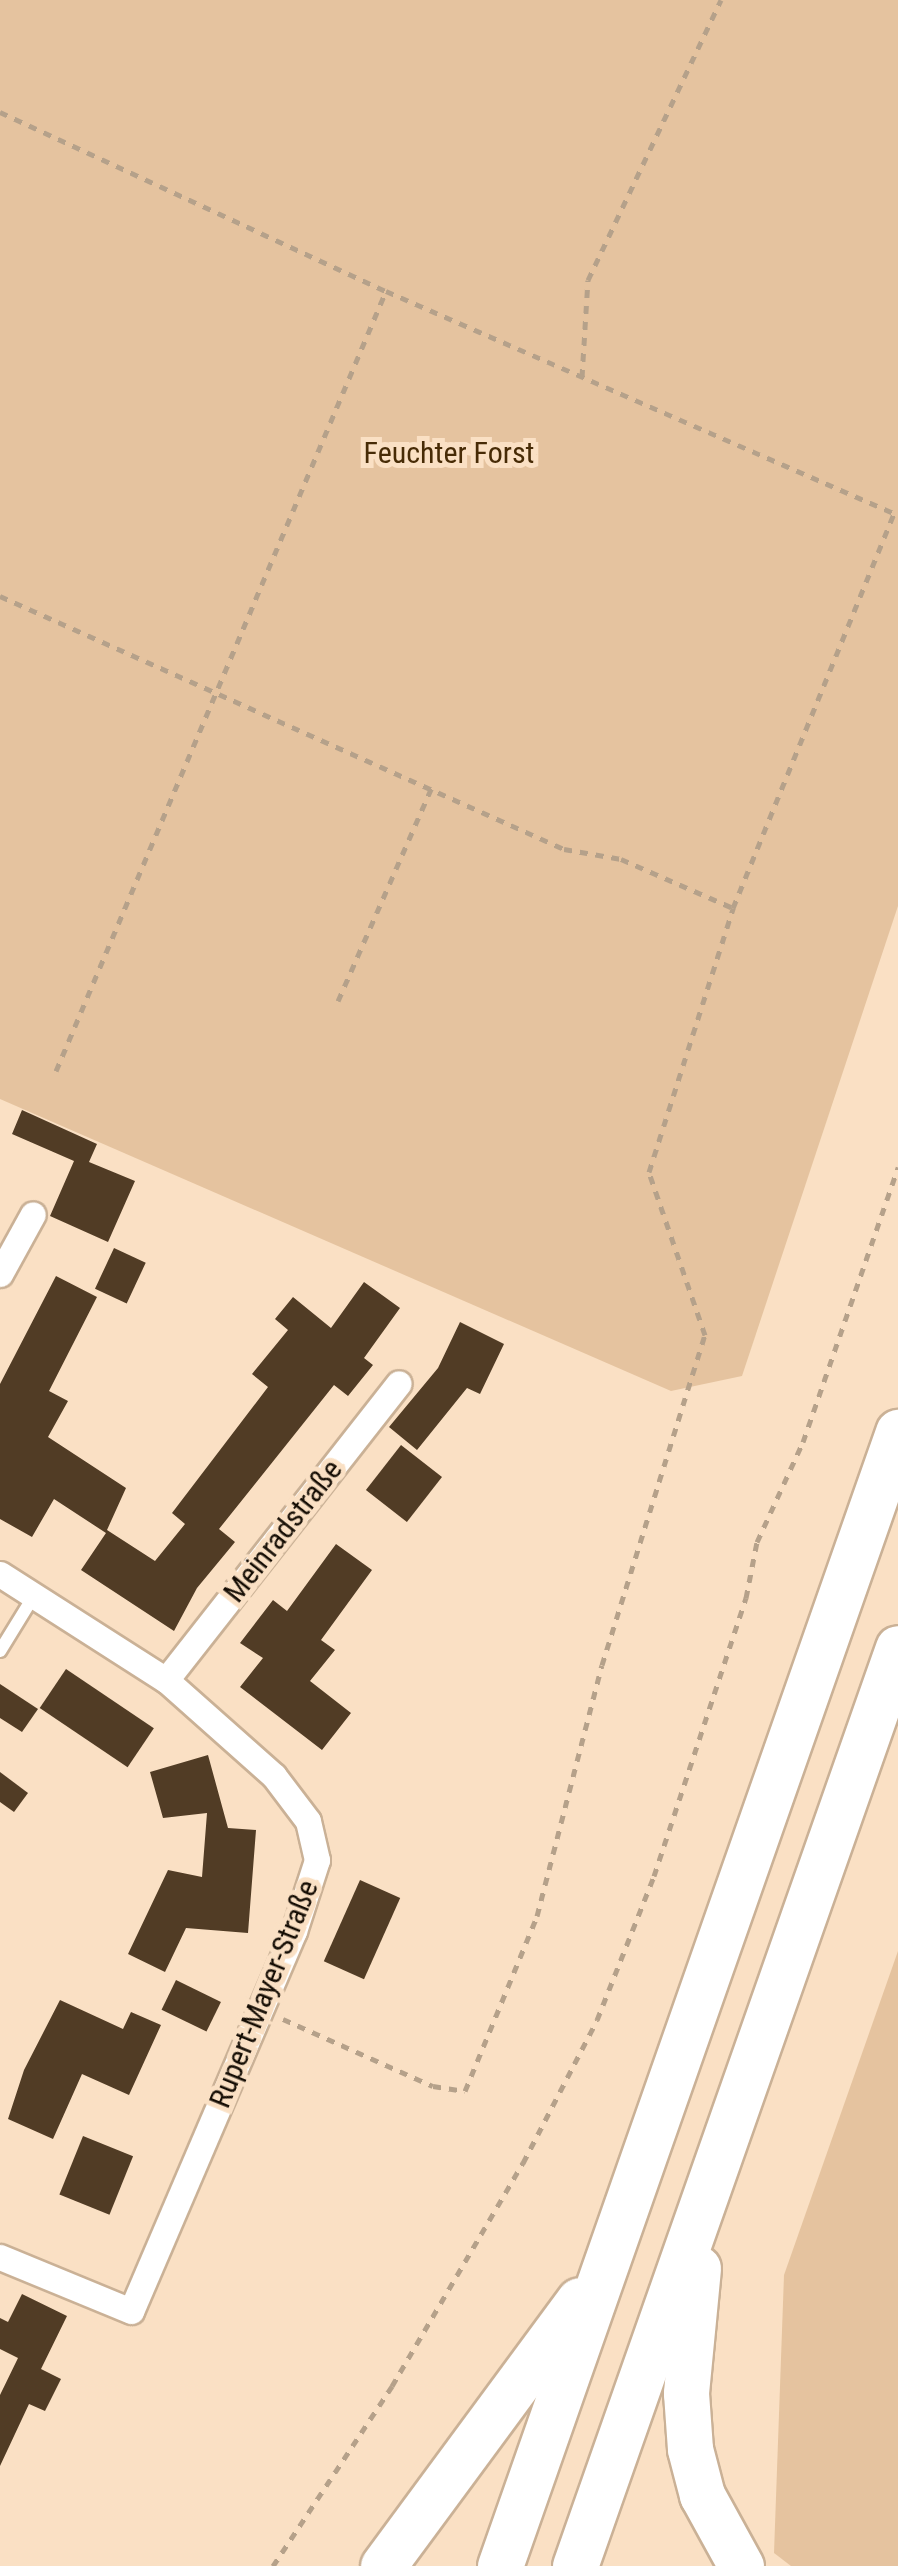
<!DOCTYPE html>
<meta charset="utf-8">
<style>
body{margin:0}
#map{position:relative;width:898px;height:2566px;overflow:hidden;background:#fae0c4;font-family:"Roboto Condensed",sans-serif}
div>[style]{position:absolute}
.green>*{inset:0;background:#e5c39f}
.building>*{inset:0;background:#513c25;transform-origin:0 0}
.path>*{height:5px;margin-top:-2.5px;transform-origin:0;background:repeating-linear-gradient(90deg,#b5a18a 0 8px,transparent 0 16px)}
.roads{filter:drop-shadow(2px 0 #cab196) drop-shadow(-2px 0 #cab196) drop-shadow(0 2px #cab196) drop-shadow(0 -2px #cab196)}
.service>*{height:12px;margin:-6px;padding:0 6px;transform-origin:6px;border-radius:6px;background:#fff}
.minor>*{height:25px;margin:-12.5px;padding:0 12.5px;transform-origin:12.5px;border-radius:12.5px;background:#fff}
.motorway>*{height:45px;margin:-22.5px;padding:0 22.5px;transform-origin:22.5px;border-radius:22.5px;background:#fff}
span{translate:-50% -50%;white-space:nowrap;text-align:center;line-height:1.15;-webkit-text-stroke:10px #fae0c4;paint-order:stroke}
.park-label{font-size:30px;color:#472b06}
.street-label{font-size:30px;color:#150d04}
</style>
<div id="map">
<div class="green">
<i style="clip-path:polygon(0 0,898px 0,898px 906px,742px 1376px,671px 1391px,0 1099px)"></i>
<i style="clip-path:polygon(898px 1951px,898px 2566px,791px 2566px,774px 2553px,784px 2275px)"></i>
</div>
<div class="building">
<i style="clip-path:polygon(22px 1110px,97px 1144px,89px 1162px,135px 1181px,108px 1242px,50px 1216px,74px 1161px,12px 1134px)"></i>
<i style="left:114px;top:1248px;width:35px;height:45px;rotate:25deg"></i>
<i style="clip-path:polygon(56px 1276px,97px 1297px,49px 1391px,68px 1401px,48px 1437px,126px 1488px,107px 1530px,155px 1561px,185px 1524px,172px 1513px,268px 1387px,252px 1374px,288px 1330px,275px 1319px,293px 1297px,331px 1328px,364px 1282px,400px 1308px,364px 1358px,373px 1365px,348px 1396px,334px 1385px,219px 1529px,235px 1542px,197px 1588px,174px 1631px,81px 1570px,106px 1533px,54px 1499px,32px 1537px,0 1519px,0 1384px)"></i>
<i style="clip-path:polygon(460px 1322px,504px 1344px,480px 1394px,467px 1388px,417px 1450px,389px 1427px,438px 1368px)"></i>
<i style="left:401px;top:1445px;width:52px;height:57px;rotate:38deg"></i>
<i style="clip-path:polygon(336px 1544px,372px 1570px,321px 1640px,335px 1650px,310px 1681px,351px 1713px,322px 1750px,240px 1687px,263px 1658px,240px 1643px,273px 1600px,287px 1611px)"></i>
<i style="left:66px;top:1669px;width:106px;height:47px;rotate:34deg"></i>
<i style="clip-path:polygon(0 1684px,38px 1709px,22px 1732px,0 1718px)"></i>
<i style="clip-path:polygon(208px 1755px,228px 1828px,256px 1830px,248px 1933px,186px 1928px,165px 1972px,128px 1954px,168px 1870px,202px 1877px,207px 1813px,163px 1818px,150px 1772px)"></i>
<i style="clip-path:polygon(0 1772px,28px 1793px,14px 1812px,0 1802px)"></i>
<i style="left:360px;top:1880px;width:44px;height:89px;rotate:24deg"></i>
<i style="left:176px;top:1980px;width:50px;height:33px;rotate:26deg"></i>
<i style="clip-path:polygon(60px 2000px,123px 2029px,131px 2012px,161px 2025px,129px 2095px,82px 2074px,53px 2139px,8px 2119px,24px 2070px)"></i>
<i style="left:83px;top:2136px;width:54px;height:63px;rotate:22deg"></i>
<i style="clip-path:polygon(22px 2294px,67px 2316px,41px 2369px,61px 2379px,45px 2411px,29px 2404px,0 2466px,0 2395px,18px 2358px,0 2349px,0 2318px,8px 2322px)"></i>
</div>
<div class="path">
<i style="left:0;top:112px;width:425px;rotate:24.9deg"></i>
<i style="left:386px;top:291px;width:559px;rotate:23.63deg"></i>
<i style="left:582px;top:377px;width:97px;rotate:-86.5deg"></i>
<i style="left:588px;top:280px;width:310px;rotate:-64.6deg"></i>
<i style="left:0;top:596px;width:618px;rotate:24.16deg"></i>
<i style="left:564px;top:849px;width:58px;rotate:10deg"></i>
<i style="left:621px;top:859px;width:122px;rotate:23.6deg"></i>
<i style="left:338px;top:1001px;width:234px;rotate:-66.3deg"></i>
<i style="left:56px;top:1071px;width:847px;rotate:-67.07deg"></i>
<i style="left:283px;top:2019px;width:164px;rotate:24.1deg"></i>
<i style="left:433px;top:2086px;width:32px;rotate:9deg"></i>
<i style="left:465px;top:2091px;width:189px;rotate:-67.6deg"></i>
<i style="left:537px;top:1916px;width:259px;rotate:-75.5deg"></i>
<i style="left:602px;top:1665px;width:346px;rotate:-72.7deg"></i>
<i style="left:705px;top:1335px;width:172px;rotate:-109deg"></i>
<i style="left:649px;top:1172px;width:277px;rotate:-72.3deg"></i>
<i style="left:733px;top:908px;width:427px;rotate:-67.8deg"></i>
<i style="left:273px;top:2566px;width:216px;rotate:-56.5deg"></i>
<i style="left:392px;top:2386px;width:259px;rotate:-59.6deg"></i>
<i style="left:523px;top:2163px;width:161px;rotate:-62.6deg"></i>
<i style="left:597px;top:2020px;width:155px;rotate:-68.4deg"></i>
<i style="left:654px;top:1876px;width:293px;rotate:-71.7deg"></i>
<i style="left:746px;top:1598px;width:57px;rotate:-78.9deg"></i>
<i style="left:757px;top:1542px;width:110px;rotate:-65.3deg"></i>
<i style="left:803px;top:1442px;width:291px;rotate:-70.9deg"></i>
</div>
<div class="roads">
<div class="service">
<i style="left:0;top:1651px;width:67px;rotate:-58.4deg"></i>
</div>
<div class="minor">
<i style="left:0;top:1274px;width:68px;rotate:-61.2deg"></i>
<i style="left:0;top:1574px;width:197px;rotate:32.6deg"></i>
<i style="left:166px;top:1680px;width:144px;rotate:41.6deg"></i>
<i style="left:274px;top:1776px;width:56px;rotate:52.9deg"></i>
<i style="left:308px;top:1821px;width:40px;rotate:77deg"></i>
<i style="left:317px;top:1860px;width:75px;rotate:107.9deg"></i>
<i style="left:294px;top:1931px;width:413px;rotate:113.2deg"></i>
<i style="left:131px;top:2311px;width:142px;rotate:-157.6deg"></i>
<i style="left:166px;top:1680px;width:377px;rotate:-51.9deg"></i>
</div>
<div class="motorway">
<i style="left:698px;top:2268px;width:126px;rotate:95.5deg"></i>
<i style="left:686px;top:2393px;width:56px;rotate:85.9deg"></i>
<i style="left:690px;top:2449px;width:48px;rotate:75.4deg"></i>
<i style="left:702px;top:2495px;width:81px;rotate:61.2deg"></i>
<i style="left:383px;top:2566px;width:330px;rotate:-53.6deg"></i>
<i style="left:500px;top:2566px;width:1202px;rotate:-70.66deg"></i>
<i style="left:575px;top:2566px;width:973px;rotate:-70.62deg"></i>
</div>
</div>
<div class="park-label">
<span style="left:449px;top:453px">Feuchter Forst</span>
</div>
<div class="street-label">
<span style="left:283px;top:1531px;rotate:-52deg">Meinradstraße</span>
<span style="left:264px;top:1994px;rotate:-68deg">Rupert-Mayer-Straße</span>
</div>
</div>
